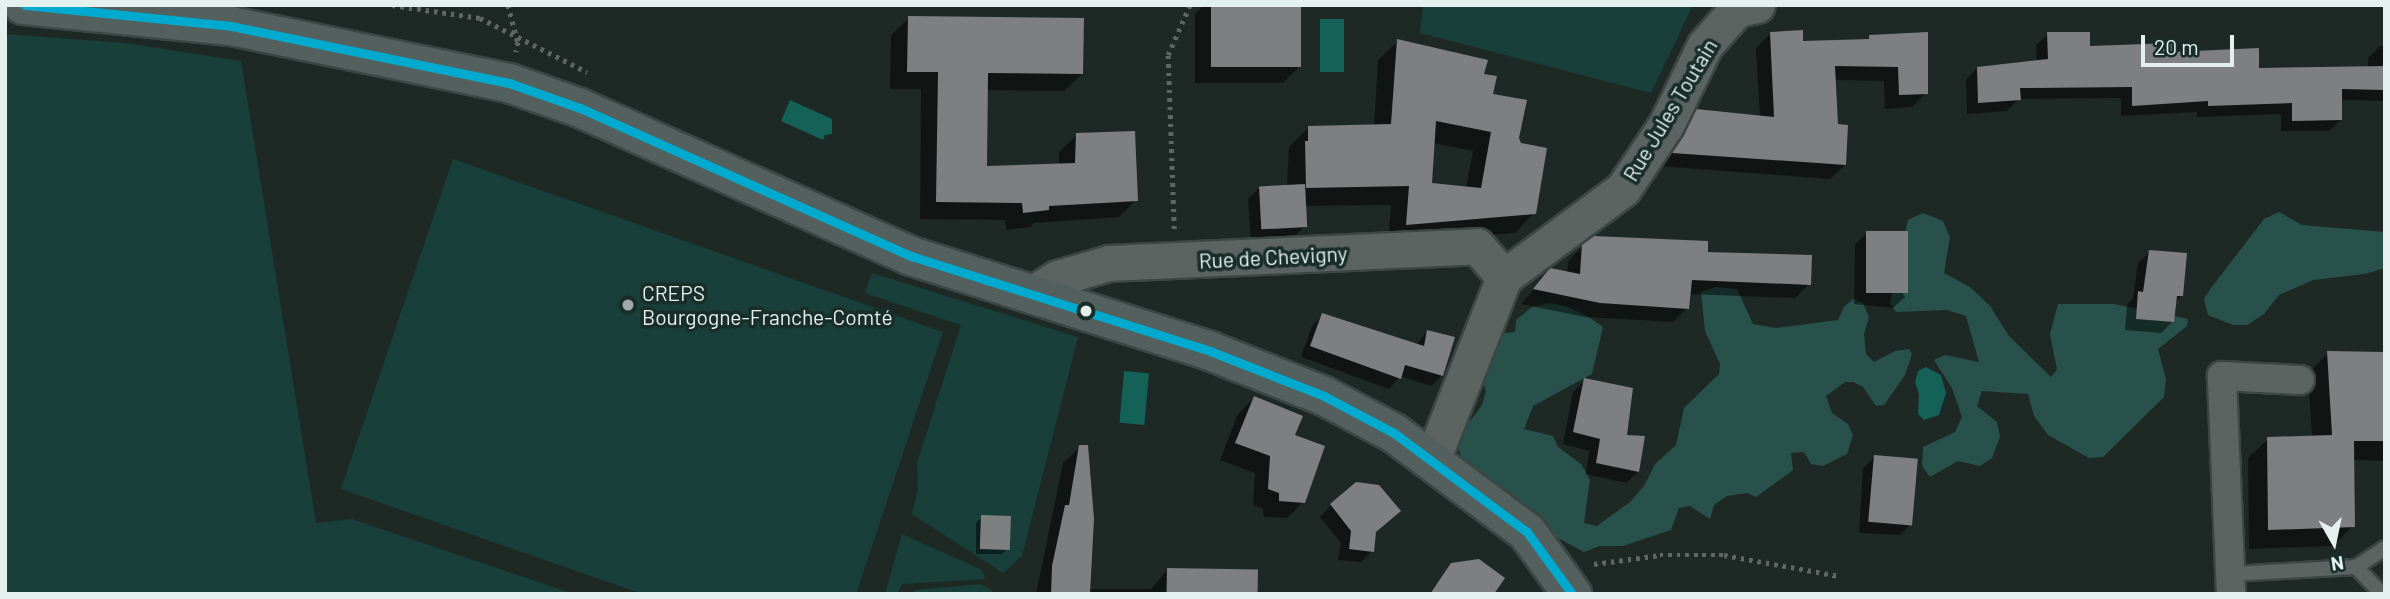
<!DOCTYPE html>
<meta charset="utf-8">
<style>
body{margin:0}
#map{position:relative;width:2390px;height:599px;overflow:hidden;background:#1e2926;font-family:Barlow,sans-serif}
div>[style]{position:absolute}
.green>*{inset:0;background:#183f3a}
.forest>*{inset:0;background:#28514b}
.water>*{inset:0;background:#146158;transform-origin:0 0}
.shadow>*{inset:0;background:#0007}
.building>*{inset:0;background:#7e7f80;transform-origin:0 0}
.path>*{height:4.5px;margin-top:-2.25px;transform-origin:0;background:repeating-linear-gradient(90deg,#5f6765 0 3.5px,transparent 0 8.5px)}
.roads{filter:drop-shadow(2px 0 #3c4644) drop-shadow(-2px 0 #3c4644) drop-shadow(0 2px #3c4644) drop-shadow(0 -2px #3c4644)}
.service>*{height:14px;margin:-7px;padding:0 7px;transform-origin:7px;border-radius:7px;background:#5c6462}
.minor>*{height:28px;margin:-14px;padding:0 14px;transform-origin:14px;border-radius:14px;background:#5c6462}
.tertiary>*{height:35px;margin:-17.5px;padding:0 17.5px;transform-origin:17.5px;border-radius:17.5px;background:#5c6462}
.secondary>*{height:38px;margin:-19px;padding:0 19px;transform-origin:19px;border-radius:19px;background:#54605d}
.bus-1>*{height:9px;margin:-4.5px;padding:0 4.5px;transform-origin:4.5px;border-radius:4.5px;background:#00a9ce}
.dots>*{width:19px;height:19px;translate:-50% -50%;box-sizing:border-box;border:4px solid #192d29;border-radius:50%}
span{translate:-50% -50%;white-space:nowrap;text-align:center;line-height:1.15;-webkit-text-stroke:7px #192d29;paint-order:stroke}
.street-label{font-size:21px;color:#e4f0ee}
.poi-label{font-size:21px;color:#e4f0ee}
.left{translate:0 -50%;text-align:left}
.frame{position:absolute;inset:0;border:7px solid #e4f0ee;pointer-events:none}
.north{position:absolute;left:2299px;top:508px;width:70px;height:70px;-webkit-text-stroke:5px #192d29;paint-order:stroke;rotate:171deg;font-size:19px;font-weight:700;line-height:28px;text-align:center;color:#e4f0ee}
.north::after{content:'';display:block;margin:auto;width:24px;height:32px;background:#e4f0ee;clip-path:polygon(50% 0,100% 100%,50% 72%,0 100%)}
.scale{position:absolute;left:2141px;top:35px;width:93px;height:32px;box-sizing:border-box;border:4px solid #e4f0ee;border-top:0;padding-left:9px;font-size:21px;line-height:24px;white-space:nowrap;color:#e4f0ee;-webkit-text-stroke:5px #192d29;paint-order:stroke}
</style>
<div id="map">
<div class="green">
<i style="clip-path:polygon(1423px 5px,1693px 5px,1651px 93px,1420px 33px)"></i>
<i style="clip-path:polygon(5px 34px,125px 43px,241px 61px,316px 523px,352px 519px,574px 594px,5px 594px)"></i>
<i style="clip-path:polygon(453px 159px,943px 332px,856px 594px,642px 594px,341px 489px)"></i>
<i style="clip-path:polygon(872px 273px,1078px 337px,1022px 556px,1003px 573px,912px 514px,918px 489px,917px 463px,961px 325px,865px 293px)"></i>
<i style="clip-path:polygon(902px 534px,982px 570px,985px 579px,902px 584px,897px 594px,885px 594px)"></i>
<i style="clip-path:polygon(980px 584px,992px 590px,992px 594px,912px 594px,915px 590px)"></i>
</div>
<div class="forest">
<i style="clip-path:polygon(2279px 212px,2302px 225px,2385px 232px,2385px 268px,2365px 274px,2313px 280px,2279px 295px,2264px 314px,2247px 325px,2233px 325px,2208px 315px,2204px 299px,2211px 288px,2264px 219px)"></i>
<i style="clip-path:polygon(1923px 213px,1943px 221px,1950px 237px,1944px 273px,1970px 287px,1990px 306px,2009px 336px,2051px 377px,2057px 370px,2050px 334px,2058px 304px,2114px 304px,2188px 319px,2187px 326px,2158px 349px,2166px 379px,2164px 397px,2103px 457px,2089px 458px,2048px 435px,2034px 416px,2028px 394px,1982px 391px,1977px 406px,1997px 422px,2000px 437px,1992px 458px,1980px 466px,1958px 461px,1930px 477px,1922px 466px,1923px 447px,1955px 432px,1962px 417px,1952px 388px,1934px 360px,1945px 355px,1979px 362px,1966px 316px,1947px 310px,1896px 312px,1890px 303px,1908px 220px)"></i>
<i style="clip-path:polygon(1715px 287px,1737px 289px,1753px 324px,1776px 328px,1838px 320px,1844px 307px,1853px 299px,1863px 303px,1869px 317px,1864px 334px,1866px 354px,1874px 362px,1895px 351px,1909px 349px,1912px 354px,1905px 375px,1884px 405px,1876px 406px,1863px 387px,1853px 382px,1845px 382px,1826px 396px,1832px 413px,1848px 424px,1853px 435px,1847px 454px,1823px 466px,1811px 464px,1804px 452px,1791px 453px,1793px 470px,1756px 497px,1747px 493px,1727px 496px,1714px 505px,1710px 519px,1690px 506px,1679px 508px,1671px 530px,1623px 546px,1600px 546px,1584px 552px,1550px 534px,1461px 457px,1456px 440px,1482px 405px,1486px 391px,1479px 370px,1485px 351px,1503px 333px,1515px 332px,1516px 320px,1532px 307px,1550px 303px,1568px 307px,1587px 316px,1603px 327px,1592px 374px,1533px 406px,1524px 429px,1553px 436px,1558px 447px,1581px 464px,1590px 480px,1584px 523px,1597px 526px,1630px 502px,1644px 486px,1655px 464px,1676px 445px,1684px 408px,1719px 374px,1720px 364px,1705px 331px,1701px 292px)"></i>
</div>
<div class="water">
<i style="left:1344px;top:19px;width:53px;height:24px;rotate:90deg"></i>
<i style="clip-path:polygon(790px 100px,832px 119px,832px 134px,825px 135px,823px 140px,781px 121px)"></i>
<i style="clip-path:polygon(1926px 367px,1941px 375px,1946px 393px,1939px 415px,1924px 420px,1918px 414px,1919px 394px,1915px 382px,1918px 371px)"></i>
<i style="left:1124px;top:371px;width:25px;height:52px;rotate:5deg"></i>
</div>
<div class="shadow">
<i style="clip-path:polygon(1204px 5px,1299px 5px,1299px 67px,1283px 83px,1195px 83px,1195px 14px)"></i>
<i style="clip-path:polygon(909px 18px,1082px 74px,1064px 91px,986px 90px,985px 167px,1059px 165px,1059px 152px,1077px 135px,1136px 200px,1119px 217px,1034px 223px,1030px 227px,1006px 230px,1005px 220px,920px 219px,921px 89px,890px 89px,891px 35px)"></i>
<i style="clip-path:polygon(1770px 34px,1802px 43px,1866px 41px,1869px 37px,1926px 93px,1912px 107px,1885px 109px,1884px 81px,1834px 80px,1836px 125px,1845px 165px,1830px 179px,1659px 166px,1682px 126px,1697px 111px,1760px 118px,1756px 48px)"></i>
<i style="clip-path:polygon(2048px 34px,2088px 48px,2170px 54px,2257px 69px,2368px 68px,2368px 58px,2380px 46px,2385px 46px,2385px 101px,2340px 100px,2341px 120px,2329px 131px,2281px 131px,2281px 114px,2197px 117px,2197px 112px,2121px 116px,2121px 98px,2019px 99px,2007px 111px,1967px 114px,1966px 80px,1977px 68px,2037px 62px,2036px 45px)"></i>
<i style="clip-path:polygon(evenodd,1398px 41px,1482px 75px,1517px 138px,1534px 213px,1515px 233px,1388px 243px,1391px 205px,1304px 206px,1305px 226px,1293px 238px,1251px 241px,1248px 199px,1260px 187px,1287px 186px,1289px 147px,1309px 127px,1374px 126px,1378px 60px,1398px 41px,1433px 143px,1473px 151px,1466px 188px,1430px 185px,1433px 143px)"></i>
<i style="clip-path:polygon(1867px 233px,1905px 297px,1893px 308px,1854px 304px,1855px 244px)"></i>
<i style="clip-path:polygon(1583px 246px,1706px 253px,1809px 284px,1795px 298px,1689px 294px,1687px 308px,1673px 322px,1585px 317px,1521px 304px,1551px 270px,1567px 273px,1568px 261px)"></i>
<i style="clip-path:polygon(2150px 252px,2182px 295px,2174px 303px,2173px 321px,2161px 333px,2125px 330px,2127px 305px,2133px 298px,2138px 263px)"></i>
<i style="clip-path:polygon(1323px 315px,1416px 345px,1427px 332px,1442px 375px,1431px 386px,1400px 376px,1389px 389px,1301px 357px,1312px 326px)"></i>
<i style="clip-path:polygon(2328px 353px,2385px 354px,2385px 461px,2353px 460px,2353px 526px,2333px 546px,2249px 549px,2248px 458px,2268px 439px,2312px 438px,2308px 373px)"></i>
<i style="clip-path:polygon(1585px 380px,1625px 436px,1638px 472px,1626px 483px,1586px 474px,1589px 451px,1563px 444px,1573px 392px)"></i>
<i style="clip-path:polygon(1254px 398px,1293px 436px,1303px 502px,1287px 518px,1264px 517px,1263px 509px,1253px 505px,1255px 473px,1220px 460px,1238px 414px)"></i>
<i style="clip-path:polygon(1080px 447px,1088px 589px,1151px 589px,1167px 570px,1256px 594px,1036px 594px,1063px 463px)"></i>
<i style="clip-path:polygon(1875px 457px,1912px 523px,1900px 535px,1859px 533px,1863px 468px)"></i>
<i style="clip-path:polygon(1331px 505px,1399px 511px,1374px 534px,1372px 551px,1361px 562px,1338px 560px,1341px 543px,1320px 517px)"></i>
<i style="clip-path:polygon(982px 517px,1008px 548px,1002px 554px,976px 554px,976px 523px)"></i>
<i style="clip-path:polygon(1452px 565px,1492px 594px,1429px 594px)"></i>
</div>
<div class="building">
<i style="left:1211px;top:5px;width:90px;height:62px"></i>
<i style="clip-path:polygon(908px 16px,1084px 18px,1083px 74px,988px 73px,987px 166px,1075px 163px,1076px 133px,1135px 131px,1138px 201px,1049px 206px,1049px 210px,1023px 213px,1022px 203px,936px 202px,938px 72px,907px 72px)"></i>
<i style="clip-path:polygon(1803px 30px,1803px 41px,1869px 39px,1869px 35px,1928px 32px,1928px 94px,1899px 95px,1898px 67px,1835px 66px,1838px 124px,1848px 125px,1846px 165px,1672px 153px,1696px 109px,1774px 117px,1770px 32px)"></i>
<i style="clip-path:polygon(2047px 32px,2090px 32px,2090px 46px,2172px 43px,2172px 52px,2259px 48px,2259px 68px,2385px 66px,2385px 90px,2342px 89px,2342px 120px,2292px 121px,2292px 103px,2208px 106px,2208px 101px,2132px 106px,2132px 87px,2020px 88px,2021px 100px,1978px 103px,1977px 67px,2048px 59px)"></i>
<i style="clip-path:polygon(evenodd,1397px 39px,1488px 60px,1484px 74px,1497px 76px,1493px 94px,1527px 100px,1519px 138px,1521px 143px,1547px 148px,1536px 214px,1406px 225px,1409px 186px,1306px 188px,1305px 141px,1308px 141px,1308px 126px,1391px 124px,1397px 39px,1436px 121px,1491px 132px,1481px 188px,1432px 183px,1436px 121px)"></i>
<i style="left:1305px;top:184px;width:43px;height:46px;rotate:87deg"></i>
<i style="left:1866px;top:231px;width:42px;height:62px"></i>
<i style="clip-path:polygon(1594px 236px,1708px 241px,1708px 252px,1812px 255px,1811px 285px,1692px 280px,1689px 309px,1600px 303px,1533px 289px,1550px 268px,1580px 274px,1582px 244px)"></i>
<i style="clip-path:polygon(2149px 250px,2187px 253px,2183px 296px,2177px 296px,2174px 322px,2136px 319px,2138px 291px,2143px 292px)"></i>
<i style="clip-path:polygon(1322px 313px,1424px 346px,1427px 330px,1455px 337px,1443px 376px,1405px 365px,1401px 379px,1310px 346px)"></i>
<i style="clip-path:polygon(2327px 351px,2385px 352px,2385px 441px,2354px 441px,2355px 527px,2268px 530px,2267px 437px,2332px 435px)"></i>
<i style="clip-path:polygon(1584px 378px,1633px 388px,1627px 435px,1645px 436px,1639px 472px,1596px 463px,1600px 439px,1573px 432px)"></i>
<i style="clip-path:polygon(1254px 396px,1303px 416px,1295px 435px,1325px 446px,1305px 503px,1279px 501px,1279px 493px,1268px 489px,1270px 456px,1235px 443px)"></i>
<i style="clip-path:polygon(1079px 445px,1088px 445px,1094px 519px,1090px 594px,1051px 594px,1052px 566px,1065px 505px,1069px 505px)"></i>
<i style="left:1874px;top:455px;width:44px;height:67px;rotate:5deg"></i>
<i style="clip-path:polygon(1356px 482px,1379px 485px,1401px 511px,1376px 532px,1374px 552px,1349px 549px,1351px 531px,1330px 504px)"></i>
<i style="left:981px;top:515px;width:30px;height:34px;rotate:2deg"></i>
<i style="clip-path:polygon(1479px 559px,1505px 578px,1494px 594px,1430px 594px,1451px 563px)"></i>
<i style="left:1167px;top:568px;width:91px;height:26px;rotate:1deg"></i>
</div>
<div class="path">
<i style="left:392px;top:5px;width:89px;rotate:8.4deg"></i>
<i style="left:480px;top:18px;width:120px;rotate:26.8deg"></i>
<i style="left:508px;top:5px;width:38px;rotate:75deg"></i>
<i style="left:518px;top:42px;width:10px;rotate:101deg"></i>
<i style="left:1174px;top:229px;width:174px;rotate:-92deg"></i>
<i style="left:1168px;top:55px;width:55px;rotate:-66.3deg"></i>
<i style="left:1594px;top:564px;width:67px;rotate:-7.8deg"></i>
<i style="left:1660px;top:555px;width:64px"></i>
<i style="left:1724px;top:555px;width:117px;rotate:10.3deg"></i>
</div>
<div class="roads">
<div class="service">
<i style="left:2356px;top:567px;width:37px;rotate:46deg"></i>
<i style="left:2231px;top:574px;width:125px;rotate:-3.2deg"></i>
<i style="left:2356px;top:567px;width:35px;rotate:-33deg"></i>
</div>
<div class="minor">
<i style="left:2231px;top:594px;width:218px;rotate:-92.4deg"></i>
<i style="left:2222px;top:376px;width:78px;rotate:2.9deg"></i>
</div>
<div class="tertiary">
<i style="left:1034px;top:293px;width:27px;rotate:-33deg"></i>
<i style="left:1057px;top:278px;width:54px;rotate:-16.1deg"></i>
<i style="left:1109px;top:263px;width:368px;rotate:-2.6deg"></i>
<i style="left:1477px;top:246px;width:41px;rotate:48.9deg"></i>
<i style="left:1432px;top:460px;width:197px;rotate:-68.5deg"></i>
<i style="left:1504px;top:277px;width:148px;rotate:-36.5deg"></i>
<i style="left:1623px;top:189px;width:77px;rotate:-56.1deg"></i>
<i style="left:1666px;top:125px;width:89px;rotate:-64deg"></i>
<i style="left:1705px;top:45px;width:48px;rotate:-48.4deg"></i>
<i style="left:1737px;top:9px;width:20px;rotate:-11deg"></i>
</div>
<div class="secondary">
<i style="left:23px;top:5px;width:209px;rotate:5.8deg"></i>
<i style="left:231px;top:26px;width:284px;rotate:11.6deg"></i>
<i style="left:509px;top:83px;width:75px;rotate:19.4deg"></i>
<i style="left:580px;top:108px;width:363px;rotate:24.1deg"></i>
<i style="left:911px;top:256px;width:314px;rotate:17.6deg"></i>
<i style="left:1210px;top:351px;width:123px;rotate:21.5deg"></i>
<i style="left:1324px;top:396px;width:79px;rotate:27.9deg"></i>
<i style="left:1394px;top:433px;width:166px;rotate:36.7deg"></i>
<i style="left:1527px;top:532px;width:77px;rotate:54deg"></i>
</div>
</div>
<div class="bus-1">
<i style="left:25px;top:5px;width:207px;rotate:5.8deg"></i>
<i style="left:231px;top:26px;width:284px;rotate:11.6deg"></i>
<i style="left:509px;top:83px;width:75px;rotate:19.4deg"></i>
<i style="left:580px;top:108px;width:363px;rotate:24.1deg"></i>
<i style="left:911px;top:256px;width:314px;rotate:17.6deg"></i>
<i style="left:1210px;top:351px;width:123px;rotate:21.5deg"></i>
<i style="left:1324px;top:396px;width:79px;rotate:27.9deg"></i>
<i style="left:1394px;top:433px;width:166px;rotate:36.7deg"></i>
<i style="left:1527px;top:532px;width:77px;rotate:54deg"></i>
</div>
<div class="dots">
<i style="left:628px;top:305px;background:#9faaa8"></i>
<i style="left:1086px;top:311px;background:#e4f0ee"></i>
</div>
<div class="street-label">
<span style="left:1670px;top:110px;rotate:-59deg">Rue Jules Toutain</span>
<span style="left:1273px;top:257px;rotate:-3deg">Rue de Chevigny</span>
</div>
<div class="poi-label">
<span class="left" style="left:642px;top:305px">CREPS<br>Bourgogne-Franche-Comté</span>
</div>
<div class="frame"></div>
<div class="north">N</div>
<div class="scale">20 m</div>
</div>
